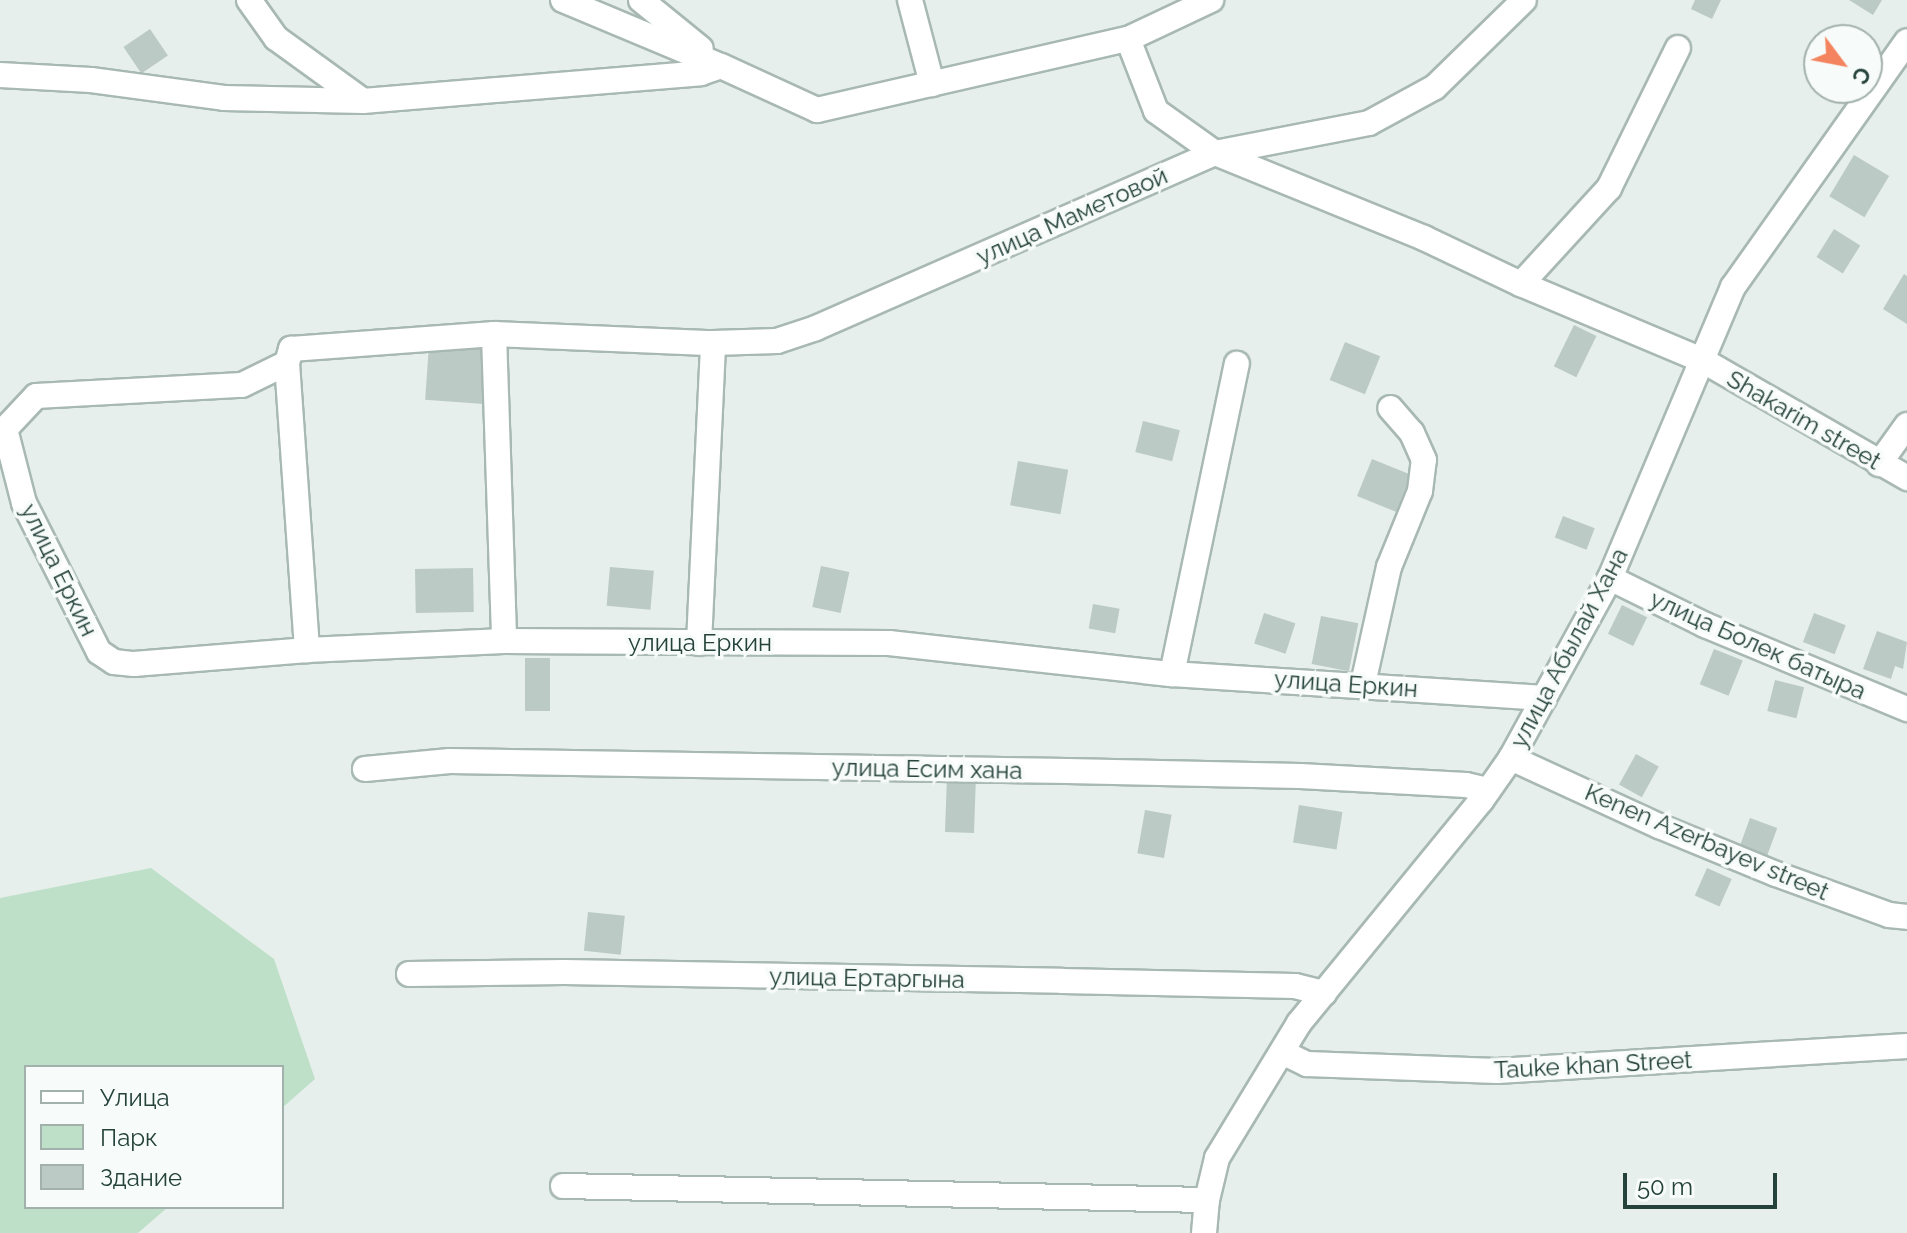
<!DOCTYPE html>
<meta charset="utf-8">
<style>
body{margin:0}
#map{position:relative;width:1907px;height:1233px;overflow:hidden;background:#e6efeb;font-family:Raleway,sans-serif}
div>[style]{position:absolute}
.green>*{inset:0;background:#bfe0c8}
.building>*{inset:0;background:#bbcac4;transform-origin:0 0}
.roads{filter:drop-shadow(2px 0 #a8b8b2) drop-shadow(-2px 0 #a8b8b2) drop-shadow(0 2px #a8b8b2) drop-shadow(0 -2px #a8b8b2)}
.minor>*{height:24px;margin:-12px;padding:0 12px;transform-origin:12px;border-radius:12px;background:#fff}
span{translate:-50% -50%;white-space:nowrap;text-align:center;line-height:1.15;-webkit-text-stroke:7px #f7fbf9;paint-order:stroke}
.street-label{font-size:24px;color:#24423a}
.legend{position:absolute;left:24px;top:1065px;width:260px;height:144px;box-sizing:border-box;background:#f7fbf9;border:2px solid #a3b1ad;margin:0;padding:10px 14px;list-style:none;font-size:24px;color:#24423a}
.legend li{display:flex;align-items:center;gap:16px;height:40px}
.legend b{width:40px;border:2px solid #a3b1ad}
.north{position:absolute;left:1803px;top:24px;width:80px;height:80px;box-sizing:border-box;background:#f7fbf9;border:2px solid #a3b1ad;border-radius:50%;rotate:122deg;font-size:22px;font-weight:700;line-height:32px;text-align:center;color:#24423a}
.north::after{content:'';display:block;margin:auto;width:28px;height:36px;background:#f4845f;clip-path:polygon(50% 0,100% 100%,50% 72%,0 100%)}
.scale{position:absolute;left:1623px;top:1173px;width:154px;height:36px;box-sizing:border-box;border:4px solid #24423a;border-top:0;padding-left:10px;font-size:24px;line-height:28px;white-space:nowrap;color:#24423a;-webkit-text-stroke:6px #f7fbf9;paint-order:stroke}
</style>
<div id="map">
<div class="green">
<i style="clip-path:polygon(151px 868px,274px 959px,315px 1079px,282px 1108px,282px 1067px,26px 1067px,26px 1207px,168px 1207px,138px 1233px,0 1233px,0 898px)"></i>
</div>
<div class="building">
<i style="clip-path:polygon(1695px 0,1721px 0,1712px 19px,1691px 9px)"></i>
<i style="clip-path:polygon(1849px 0,1882px 0,1873px 15px)"></i>
<i style="left:150px;top:29px;width:32px;height:32px;rotate:56deg"></i>
<i style="left:1854px;top:155px;width:41px;height:48px;rotate:31deg"></i>
<i style="left:1834px;top:229px;width:31px;height:33px;rotate:32deg"></i>
<i style="clip-path:polygon(1904px 274px,1907px 276px,1907px 324px,1883px 309px)"></i>
<i style="left:1574px;top:325px;width:25px;height:46px;rotate:26deg"></i>
<i style="left:1345px;top:342px;width:38px;height:41px;rotate:22deg"></i>
<i style="left:429px;top:345px;width:59px;height:55px;rotate:4deg"></i>
<i style="left:1143px;top:421px;width:38px;height:32px;rotate:14deg"></i>
<i style="left:1372px;top:459px;width:42px;height:40px;rotate:22deg"></i>
<i style="left:1018px;top:461px;width:51px;height:45px;rotate:10deg"></i>
<i style="left:1563px;top:516px;width:34px;height:23px;rotate:21deg"></i>
<i style="left:821px;top:566px;width:29px;height:42px;rotate:12deg"></i>
<i style="left:610px;top:567px;width:44px;height:39px;rotate:5deg"></i>
<i style="left:473px;top:568px;width:44px;height:58px;rotate:89deg"></i>
<i style="left:1093px;top:604px;width:27px;height:25px;rotate:10deg"></i>
<i style="left:1622px;top:605px;width:28px;height:32px;rotate:26deg"></i>
<i style="left:1264px;top:613px;width:33px;height:32px;rotate:18deg"></i>
<i style="left:1814px;top:613px;width:34px;height:31px;rotate:21deg"></i>
<i style="left:1321px;top:616px;width:38px;height:49px;rotate:11deg"></i>
<i style="clip-path:polygon(1877px 631px,1907px 642px,1903px 669px,1895px 666px,1891px 679px,1863px 669px)"></i>
<i style="left:1714px;top:649px;width:31px;height:38px;rotate:22deg"></i>
<i style="left:525px;top:658px;width:25px;height:53px"></i>
<i style="left:1775px;top:680px;width:30px;height:32px;rotate:14deg"></i>
<i style="left:1636px;top:754px;width:26px;height:35px;rotate:29deg"></i>
<i style="left:947px;top:775px;width:29px;height:57px;rotate:2deg"></i>
<i style="left:1299px;top:805px;width:44px;height:38px;rotate:9deg"></i>
<i style="left:1145px;top:810px;width:27px;height:44px;rotate:10deg"></i>
<i style="left:1750px;top:818px;width:29px;height:31px;rotate:20deg"></i>
<i style="left:1707px;top:868px;width:27px;height:30px;rotate:24deg"></i>
<i style="left:588px;top:912px;width:37px;height:39px;rotate:6deg"></i>
</div>
<div class="roads">
<div class="minor">
<i style="left:249px;top:0;width:47px;rotate:54.6deg"></i>
<i style="left:276px;top:38px;width:107px;rotate:35.9deg"></i>
<i style="left:563px;top:0;width:171px;rotate:22.7deg"></i>
<i style="left:641px;top:0;width:77px;rotate:39.2deg"></i>
<i style="left:910px;top:0;width:87px;rotate:75.3deg"></i>
<i style="left:1128px;top:39px;width:92px;rotate:-25.2deg"></i>
<i style="left:0;top:75px;width:91px;rotate:3.1deg"></i>
<i style="left:91px;top:80px;width:134px;rotate:7.7deg"></i>
<i style="left:224px;top:98px;width:139px;rotate:1.2deg"></i>
<i style="left:363px;top:101px;width:339px;rotate:-4.7deg"></i>
<i style="left:701px;top:73px;width:21px;rotate:-19deg"></i>
<i style="left:721px;top:66px;width:106px;rotate:24.6deg"></i>
<i style="left:817px;top:110px;width:319px;rotate:-12.9deg"></i>
<i style="left:1128px;top:39px;width:77px;rotate:68.7deg"></i>
<i style="left:1156px;top:111px;width:72px;rotate:35.4deg"></i>
<i style="left:1215px;top:153px;width:157px;rotate:-11deg"></i>
<i style="left:1369px;top:123px;width:75px;rotate:-28.6deg"></i>
<i style="left:1435px;top:87px;width:124px;rotate:-44.3deg"></i>
<i style="left:1521px;top:284px;width:130px;rotate:-47.5deg"></i>
<i style="left:1609px;top:188px;width:156px;rotate:-63.8deg"></i>
<i style="left:494px;top:334px;width:307px;rotate:88.1deg"></i>
<i style="left:287px;top:363px;width:15px;rotate:-74deg"></i>
<i style="left:291px;top:349px;width:204px;rotate:-4.2deg"></i>
<i style="left:494px;top:334px;width:219px;rotate:2.4deg"></i>
<i style="left:5px;top:429px;width:76px;rotate:75.6deg"></i>
<i style="left:24px;top:503px;width:167px;rotate:63.3deg"></i>
<i style="left:99px;top:652px;width:18px;rotate:34deg"></i>
<i style="left:114px;top:662px;width:20px;rotate:6deg"></i>
<i style="left:134px;top:664px;width:174px;rotate:-4.6deg"></i>
<i style="left:307px;top:650px;width:197px;rotate:-2.6deg"></i>
<i style="left:504px;top:641px;width:385px;rotate:0.3deg"></i>
<i style="left:889px;top:643px;width:285px;rotate:6.3deg"></i>
<i style="left:1172px;top:674px;width:373px;rotate:3.7deg"></i>
<i style="left:0;top:430px;width:5px;rotate:-11deg"></i>
<i style="left:5px;top:429px;width:45px;rotate:-46.8deg"></i>
<i style="left:36px;top:396px;width:206px;rotate:-3.1deg"></i>
<i style="left:242px;top:385px;width:50px;rotate:-26.1deg"></i>
<i style="left:287px;top:363px;width:288px;rotate:86deg"></i>
<i style="left:1879px;top:464px;width:48px;rotate:-54.3deg"></i>
<i style="left:1610px;top:578px;width:106px;rotate:26.3deg"></i>
<i style="left:1705px;top:625px;width:219px;rotate:22.6deg"></i>
<i style="left:699px;top:643px;width:300px;rotate:-87.3deg"></i>
<i style="left:713px;top:343px;width:64px;rotate:-1.8deg"></i>
<i style="left:777px;top:341px;width:41px;rotate:-18.4deg"></i>
<i style="left:816px;top:328px;width:436px;rotate:-23.7deg"></i>
<i style="left:1215px;top:153px;width:226px;rotate:22.1deg"></i>
<i style="left:1424px;top:238px;width:107px;rotate:25.4deg"></i>
<i style="left:1521px;top:284px;width:196px;rotate:22.8deg"></i>
<i style="left:1702px;top:360px;width:237px;rotate:29.9deg"></i>
<i style="left:1172px;top:674px;width:317px;rotate:-78.2deg"></i>
<i style="left:1363px;top:684px;width:120px;rotate:-77.5deg"></i>
<i style="left:1389px;top:567px;width:82px;rotate:-67.8deg"></i>
<i style="left:1420px;top:491px;width:31px;rotate:-83deg"></i>
<i style="left:1424px;top:460px;width:30px;rotate:-114deg"></i>
<i style="left:1412px;top:433px;width:33px;rotate:-131deg"></i>
<i style="left:1511px;top:758px;width:163px;rotate:24.7deg"></i>
<i style="left:1659px;top:826px;width:126px;rotate:22.3deg"></i>
<i style="left:1776px;top:874px;width:120px;rotate:19.9deg"></i>
<i style="left:1889px;top:915px;width:18px;rotate:6deg"></i>
<i style="left:365px;top:769px;width:85px;rotate:-5.4deg"></i>
<i style="left:450px;top:761px;width:617px;rotate:0.93deg"></i>
<i style="left:1067px;top:771px;width:233px;rotate:1.2deg"></i>
<i style="left:1300px;top:776px;width:166px;rotate:3.1deg"></i>
<i style="left:1466px;top:785px;width:23px;rotate:13deg"></i>
<i style="left:409px;top:974px;width:155px;rotate:-0.7deg"></i>
<i style="left:564px;top:972px;width:498px;rotate:1deg"></i>
<i style="left:1062px;top:981px;width:233px;rotate:1.2deg"></i>
<i style="left:1295px;top:986px;width:30px;rotate:14deg"></i>
<i style="left:1282px;top:1052px;width:28px;rotate:26deg"></i>
<i style="left:1307px;top:1064px;width:190px;rotate:2.1deg"></i>
<i style="left:1497px;top:1071px;width:411px;rotate:-3.5deg"></i>
<i style="left:563px;top:1186px;width:644px;rotate:1.25deg"></i>
<i style="left:1204px;top:1233px;width:33px;rotate:-85deg"></i>
<i style="left:1207px;top:1200px;width:43px;rotate:-76.6deg"></i>
<i style="left:1217px;top:1158px;width:158px;rotate:-58.7deg"></i>
<i style="left:1299px;top:1023px;width:287px;rotate:-50.7deg"></i>
<i style="left:1481px;top:801px;width:52px;rotate:-55.1deg"></i>
<i style="left:1511px;top:758px;width:205px;rotate:-61.2deg"></i>
<i style="left:1610px;top:578px;width:316px;rotate:-67.1deg"></i>
<i style="left:1733px;top:287px;width:301px;rotate:-54.7deg"></i>
</div>
</div>
<div class="street-label">
<span style="left:1072px;top:216px;rotate:-24deg">улица Маметовой</span>
<span style="left:1804px;top:420px;rotate:30deg">Shakarim street</span>
<span style="left:59px;top:570px;rotate:64deg">улица Еркин</span>
<span style="left:700px;top:643px">улица Еркин</span>
<span style="left:1758px;top:645px;rotate:24deg">улица Болек батыра</span>
<span style="left:1569px;top:648px;rotate:-62deg">улица Абылай Хана</span>
<span style="left:1346px;top:684px;rotate:4deg">улица Еркин</span>
<span style="left:927px;top:769px;rotate:1deg">улица Есим хана</span>
<span style="left:1707px;top:842px;rotate:23deg">Kenen Azerbayev street</span>
<span style="left:867px;top:978px;rotate:1deg">улица Ертаргына</span>
<span style="left:1593px;top:1065px;rotate:-3deg">Tauke khan Street</span>
</div>
<ul class="legend">
<li><b style="height:10px;background:#fff"></b>Улица</li>
<li><b style="height:22px;background:#bfe0c8"></b>Парк</li>
<li><b style="height:22px;background:#bbcac4"></b>Здание</li>
</ul>
<div class="north">С</div>
<div class="scale">50 m</div>
</div>
